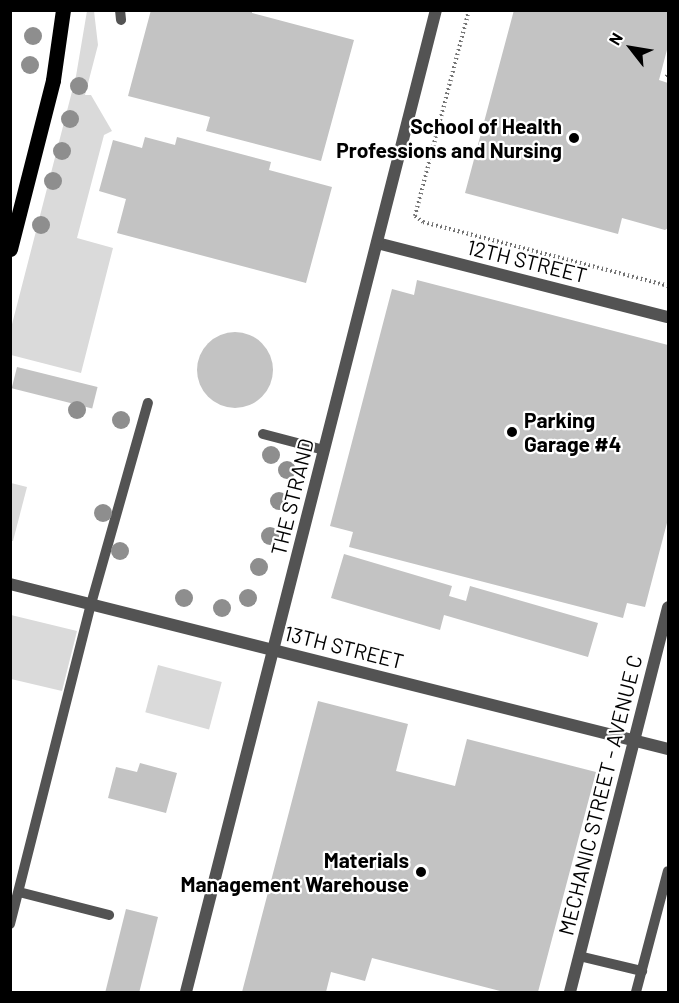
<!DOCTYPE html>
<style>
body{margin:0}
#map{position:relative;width:679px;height:1003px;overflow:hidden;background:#fff;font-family:Barlow,sans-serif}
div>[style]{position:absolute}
.green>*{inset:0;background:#dadada;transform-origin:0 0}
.building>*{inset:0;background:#c3c3c3;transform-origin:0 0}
.round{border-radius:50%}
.path>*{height:4px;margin-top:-2px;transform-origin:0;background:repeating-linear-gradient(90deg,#757575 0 1.5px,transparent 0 4.5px)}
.service>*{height:10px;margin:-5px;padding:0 5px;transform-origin:5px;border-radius:5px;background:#535353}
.minor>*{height:12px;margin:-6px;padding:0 6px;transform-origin:6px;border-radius:6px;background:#535353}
.tertiary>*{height:12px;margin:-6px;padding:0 6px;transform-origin:6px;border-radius:6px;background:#535353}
.primary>*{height:15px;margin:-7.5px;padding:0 7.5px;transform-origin:7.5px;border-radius:7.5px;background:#000}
.trees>*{width:18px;height:18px;margin:-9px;border-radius:50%;background:#8e8e8e}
.dots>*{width:16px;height:16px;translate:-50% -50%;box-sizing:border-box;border:3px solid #fff;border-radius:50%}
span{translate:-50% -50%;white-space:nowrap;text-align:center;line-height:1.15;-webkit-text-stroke:4.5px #fff;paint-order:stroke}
.poi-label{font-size:21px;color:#000;font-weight:700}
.right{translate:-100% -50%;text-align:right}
.left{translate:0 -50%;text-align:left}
.street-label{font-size:21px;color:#000}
.frame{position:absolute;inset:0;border:12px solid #000;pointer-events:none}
.north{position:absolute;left:601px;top:18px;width:60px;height:60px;-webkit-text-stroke:4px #fff;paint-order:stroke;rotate:301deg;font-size:16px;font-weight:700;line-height:24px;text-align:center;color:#000}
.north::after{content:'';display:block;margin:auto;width:21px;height:27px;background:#000;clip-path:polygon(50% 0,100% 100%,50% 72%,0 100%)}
</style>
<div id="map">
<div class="green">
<i style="clip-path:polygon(87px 11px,94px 11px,98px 45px,85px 95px,91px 95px,112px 131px,104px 135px,77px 238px,113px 248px,81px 373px,11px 355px,10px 332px,76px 76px)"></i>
<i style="clip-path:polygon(11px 483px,27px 487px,13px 541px,10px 541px)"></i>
<i style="clip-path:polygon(11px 615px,77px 631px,62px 691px,11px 679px)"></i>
<i style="left:158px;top:665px;width:66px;height:49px;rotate:15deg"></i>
</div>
<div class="building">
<i style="clip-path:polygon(151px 10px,252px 10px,252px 13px,354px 40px,321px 161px,206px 131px,210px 117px,128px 96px)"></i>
<i style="clip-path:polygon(514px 10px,668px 10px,668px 46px,659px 80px,668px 83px,668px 228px,665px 230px,622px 218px,618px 234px,465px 193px)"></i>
<i style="clip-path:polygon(145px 137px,175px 145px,177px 137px,271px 162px,269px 170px,332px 187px,306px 283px,117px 233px,126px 199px,99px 191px,113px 140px,142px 148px)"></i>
<i style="clip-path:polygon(417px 280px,668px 345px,668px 519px,645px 607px,627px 603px,623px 618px,349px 547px,353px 532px,330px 526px,392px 289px,414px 295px)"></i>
<i class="round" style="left:197px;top:332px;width:76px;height:76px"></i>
<i style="left:17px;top:367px;width:83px;height:22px;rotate:14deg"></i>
<i style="clip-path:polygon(344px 554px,452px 586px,449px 596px,466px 601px,470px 586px,598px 623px,588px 657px,444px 615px,440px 630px,331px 598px)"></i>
<i style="clip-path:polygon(318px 701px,408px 724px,396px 771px,455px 786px,467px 739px,596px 772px,538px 992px,504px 992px,372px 958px,365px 981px,331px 972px,326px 992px,242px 992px)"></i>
<i style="clip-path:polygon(140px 763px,177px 773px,166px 813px,108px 798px,116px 767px,137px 772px)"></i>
<i style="left:126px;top:909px;width:33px;height:86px;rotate:14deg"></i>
</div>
<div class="path">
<i style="left:469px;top:10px;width:213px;rotate:104.7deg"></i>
<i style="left:415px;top:216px;width:10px;rotate:37deg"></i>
<i style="left:423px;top:222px;width:253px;rotate:14.6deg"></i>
<i style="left:666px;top:77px;width:3px;rotate:-45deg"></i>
</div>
<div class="service">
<i style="left:120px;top:10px;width:10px;rotate:84deg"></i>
<i style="left:263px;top:434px;width:63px;rotate:14.7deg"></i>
<i style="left:19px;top:892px;width:93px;rotate:14.3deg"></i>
<i style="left:10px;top:924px;width:330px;rotate:-75.8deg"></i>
<i style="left:91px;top:604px;width:209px;rotate:-74.2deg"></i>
<i style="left:579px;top:956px;width:65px;rotate:13.4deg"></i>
<i style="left:636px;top:992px;width:125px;rotate:-75.2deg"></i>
</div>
<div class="minor">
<i style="left:377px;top:243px;width:300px;rotate:14.3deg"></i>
<i style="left:10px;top:584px;width:678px;rotate:14.08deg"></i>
<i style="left:570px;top:992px;width:397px;rotate:-75.7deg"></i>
</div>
<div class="tertiary">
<i style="left:186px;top:992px;width:1013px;rotate:-75.72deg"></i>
</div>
<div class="primary">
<i style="left:10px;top:249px;width:174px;rotate:-75.7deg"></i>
<i style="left:53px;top:80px;width:71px;rotate:-81.9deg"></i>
</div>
<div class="trees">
<i style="left:33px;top:36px"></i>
<i style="left:30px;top:65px"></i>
<i style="left:79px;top:86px"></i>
<i style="left:70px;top:119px"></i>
<i style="left:62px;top:151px"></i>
<i style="left:53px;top:181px"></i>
<i style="left:41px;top:225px"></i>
<i style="left:77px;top:410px"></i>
<i style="left:121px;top:420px"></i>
<i style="left:271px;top:455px"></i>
<i style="left:287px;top:470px"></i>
<i style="left:279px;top:501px"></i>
<i style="left:103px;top:513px"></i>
<i style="left:270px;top:536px"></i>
<i style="left:120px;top:551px"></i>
<i style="left:259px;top:567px"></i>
<i style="left:184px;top:598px"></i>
<i style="left:248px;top:598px"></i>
<i style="left:222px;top:608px"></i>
</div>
<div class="dots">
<i style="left:574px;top:138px;background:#000"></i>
<i style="left:512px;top:432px;background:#000"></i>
<i style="left:421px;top:872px;background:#000"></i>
</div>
<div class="poi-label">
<span class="right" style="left:562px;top:138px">School of Health<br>Professions and Nursing</span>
<span class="left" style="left:524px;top:432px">Parking<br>Garage #4</span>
<span class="right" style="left:409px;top:872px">Materials<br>Management Warehouse</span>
</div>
<div class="street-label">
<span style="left:527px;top:261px;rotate:14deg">12TH STREET</span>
<span style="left:292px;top:497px;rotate:-76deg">THE STRAND</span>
<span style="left:344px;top:647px;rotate:14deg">13TH STREET</span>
<span style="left:600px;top:795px;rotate:-76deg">MECHANIC STREET - AVENUE C</span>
</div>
<div class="frame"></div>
<div class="north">N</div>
</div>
